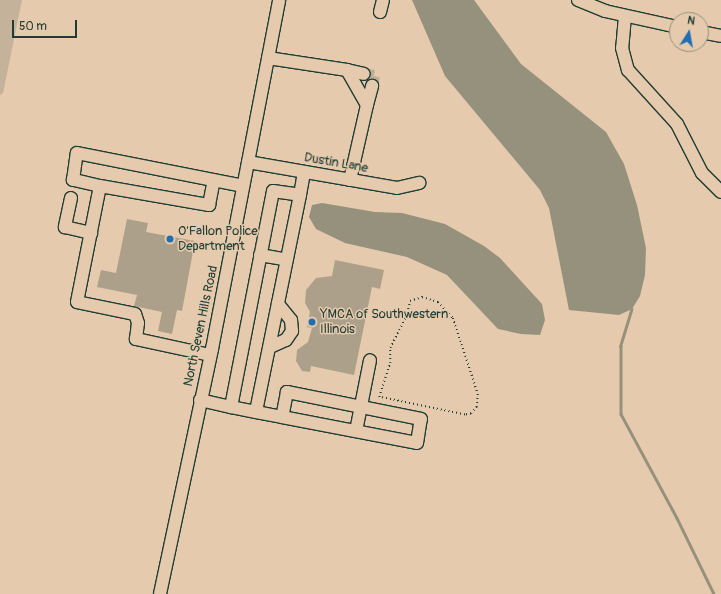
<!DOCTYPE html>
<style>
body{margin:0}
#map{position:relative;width:721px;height:594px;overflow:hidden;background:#e6caad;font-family:Pangolin,sans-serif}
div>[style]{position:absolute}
.green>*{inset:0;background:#c5b29a}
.water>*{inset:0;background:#95917c}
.stream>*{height:2.5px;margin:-1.25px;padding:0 1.25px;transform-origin:1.25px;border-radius:1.25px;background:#95917c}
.building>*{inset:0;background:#aca08a}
.minor-tunnel>*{height:12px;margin-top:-6px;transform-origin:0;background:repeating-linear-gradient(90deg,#beae95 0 12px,transparent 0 18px)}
.path>*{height:1.5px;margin-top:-0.75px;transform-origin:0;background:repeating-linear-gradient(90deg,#1f3d34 0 1px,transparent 0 4px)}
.roads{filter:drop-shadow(1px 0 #1f3d34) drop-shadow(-1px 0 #1f3d34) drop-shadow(0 1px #1f3d34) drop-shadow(0 -1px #1f3d34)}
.minor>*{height:12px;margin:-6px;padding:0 6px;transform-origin:6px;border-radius:6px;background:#e6caad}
.dots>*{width:11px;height:11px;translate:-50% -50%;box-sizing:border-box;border:2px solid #e6caad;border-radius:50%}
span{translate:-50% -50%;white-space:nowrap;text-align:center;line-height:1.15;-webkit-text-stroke:3px #e6caad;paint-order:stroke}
.street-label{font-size:13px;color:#1f3d34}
.poi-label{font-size:13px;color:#1f3d34}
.left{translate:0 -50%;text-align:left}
.north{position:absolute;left:669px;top:12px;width:40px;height:40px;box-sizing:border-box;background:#e6caad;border:1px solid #96927d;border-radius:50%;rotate:11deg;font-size:11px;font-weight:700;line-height:16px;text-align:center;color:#1f3d34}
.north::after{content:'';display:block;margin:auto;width:14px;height:18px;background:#1f6fb2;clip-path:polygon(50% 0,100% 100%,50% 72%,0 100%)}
.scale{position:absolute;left:12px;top:20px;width:65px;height:18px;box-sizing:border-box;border:2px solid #1f3d34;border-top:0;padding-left:5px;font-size:12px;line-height:14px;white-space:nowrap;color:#1f3d34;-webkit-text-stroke:3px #e6caad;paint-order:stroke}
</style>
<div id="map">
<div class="green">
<i style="clip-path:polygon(0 0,22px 0,3px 93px,0 95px)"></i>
</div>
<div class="water">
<i style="clip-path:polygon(412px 0,474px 0,521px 64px,606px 132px,624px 164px,637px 205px,646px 248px,645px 275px,640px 296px,632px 309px,619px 315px,569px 310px,549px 208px,540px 190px,445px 76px)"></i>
<i style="clip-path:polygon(322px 203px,375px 212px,402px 213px,445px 224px,484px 246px,500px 258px,542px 304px,545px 320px,540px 335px,521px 334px,498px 329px,447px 275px,407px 257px,345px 243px,316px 229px,309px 217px,312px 205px)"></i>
</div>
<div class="stream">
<i style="left:632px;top:309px;width:39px;rotate:107deg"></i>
<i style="left:621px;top:346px;width:68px;rotate:90deg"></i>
<i style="left:621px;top:414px;width:118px;rotate:61.7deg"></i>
<i style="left:677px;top:518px;width:85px;rotate:64deg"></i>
</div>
<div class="building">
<i style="clip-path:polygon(127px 219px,148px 223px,146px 232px,195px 241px,182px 311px,177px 310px,172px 334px,158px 331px,162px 312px,134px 306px,137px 295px,97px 287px,101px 270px,116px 273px)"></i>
<i style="clip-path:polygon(335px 260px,384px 270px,380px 289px,372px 287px,354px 375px,311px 366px,310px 372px,302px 371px,296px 361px,297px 350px,308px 342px,312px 328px,307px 327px,310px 312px,305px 303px,306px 290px,316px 278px,332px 276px)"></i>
</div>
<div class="minor-tunnel">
<i style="left:364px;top:74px;width:10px;rotate:11deg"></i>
<i style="left:374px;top:76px;width:10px;rotate:101deg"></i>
</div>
<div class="path">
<i style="left:422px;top:297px;width:17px;rotate:17deg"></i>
<i style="left:438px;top:302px;width:22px;rotate:47deg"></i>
<i style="left:453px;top:318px;width:80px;rotate:71.8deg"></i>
<i style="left:478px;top:394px;width:13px;rotate:94deg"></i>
<i style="left:477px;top:407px;width:9px;rotate:131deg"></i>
<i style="left:471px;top:414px;width:6px;rotate:171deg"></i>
<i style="left:465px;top:415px;width:88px;rotate:-168.2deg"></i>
<i style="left:379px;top:397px;width:36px;rotate:-72deg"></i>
<i style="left:390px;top:363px;width:15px;rotate:-90deg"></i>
<i style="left:390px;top:348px;width:35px;rotate:-63deg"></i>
<i style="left:406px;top:317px;width:16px;rotate:-76deg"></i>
<i style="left:410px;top:301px;width:13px;rotate:-18deg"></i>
</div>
<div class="roads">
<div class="minor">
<i style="left:578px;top:0;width:29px;rotate:22deg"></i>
<i style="left:605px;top:11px;width:74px;rotate:12.5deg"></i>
<i style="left:380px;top:12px;width:12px;rotate:-76deg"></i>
<i style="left:625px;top:16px;width:32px;rotate:95deg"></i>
<i style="left:622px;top:48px;width:23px;rotate:75deg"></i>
<i style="left:628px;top:70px;width:73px;rotate:47.8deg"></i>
<i style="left:677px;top:124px;width:55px;rotate:63deg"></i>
<i style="left:702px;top:173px;width:27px;rotate:45deg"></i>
<i style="left:701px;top:32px;width:20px;rotate:11deg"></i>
<i style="left:268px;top:58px;width:80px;rotate:8.6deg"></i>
<i style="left:347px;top:70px;width:40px;rotate:60.3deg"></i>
<i style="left:367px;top:105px;width:77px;rotate:102.8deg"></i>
<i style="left:347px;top:70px;width:17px;rotate:13deg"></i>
<i style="left:367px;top:105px;width:20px;rotate:-75deg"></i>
<i style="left:248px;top:162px;width:151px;rotate:9.9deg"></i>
<i style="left:397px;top:188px;width:23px;rotate:-13deg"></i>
<i style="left:100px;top:186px;width:111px;rotate:9.9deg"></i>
<i style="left:209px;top:205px;width:25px;rotate:-79deg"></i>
<i style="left:273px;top:191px;width:27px;rotate:8deg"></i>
<i style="left:300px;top:195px;width:221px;rotate:101.5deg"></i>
<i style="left:256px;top:412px;width:25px;rotate:-169deg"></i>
<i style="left:231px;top:407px;width:220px;rotate:-79deg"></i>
<i style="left:300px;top:195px;width:23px;rotate:-80deg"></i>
<i style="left:71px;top:198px;width:30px;rotate:102deg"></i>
<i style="left:65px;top:227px;width:27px;rotate:13deg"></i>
<i style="left:260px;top:255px;width:27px;rotate:10deg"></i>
<i style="left:270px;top:347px;width:17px;rotate:-24deg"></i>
<i style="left:286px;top:340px;width:11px;rotate:-56deg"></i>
<i style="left:292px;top:331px;width:11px;rotate:-95deg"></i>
<i style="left:291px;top:320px;width:21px;rotate:-129deg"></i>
<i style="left:210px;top:355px;width:76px;rotate:-167.8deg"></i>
<i style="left:136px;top:339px;width:16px;rotate:-83deg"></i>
<i style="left:138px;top:323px;width:9px;rotate:-108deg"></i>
<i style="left:135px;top:314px;width:59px;rotate:-168.3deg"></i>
<i style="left:77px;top:302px;width:118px;rotate:-78.8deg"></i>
<i style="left:100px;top:186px;width:28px;rotate:-167deg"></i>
<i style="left:73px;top:180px;width:27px;rotate:-82deg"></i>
<i style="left:77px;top:153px;width:169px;rotate:11.2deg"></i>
<i style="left:200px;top:400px;width:32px;rotate:13deg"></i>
<i style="left:256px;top:412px;width:26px;rotate:11deg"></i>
<i style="left:282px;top:417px;width:137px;rotate:10.9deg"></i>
<i style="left:417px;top:443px;width:24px;rotate:-81deg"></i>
<i style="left:421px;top:419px;width:137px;rotate:-168.6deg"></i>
<i style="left:287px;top:392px;width:25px;rotate:101deg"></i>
<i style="left:356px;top:431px;width:72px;rotate:-78.8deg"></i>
<i style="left:160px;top:594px;width:250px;rotate:-78deg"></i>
<i style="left:212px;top:349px;width:355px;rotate:-79.1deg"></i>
</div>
</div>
<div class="dots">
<i style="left:170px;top:239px;background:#1f6fb2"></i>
<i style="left:312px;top:322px;background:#1f6fb2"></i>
</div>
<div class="street-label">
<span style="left:336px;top:163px;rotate:10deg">Dustin Lane</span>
<span style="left:201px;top:326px;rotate:-78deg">North Seven Hills Road</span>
</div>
<div class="poi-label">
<span class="left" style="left:178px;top:239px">O'Fallon Police<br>Department</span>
<span class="left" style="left:320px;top:322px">YMCA of Southwestern<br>Illinois</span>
</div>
<div class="north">N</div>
<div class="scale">50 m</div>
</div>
